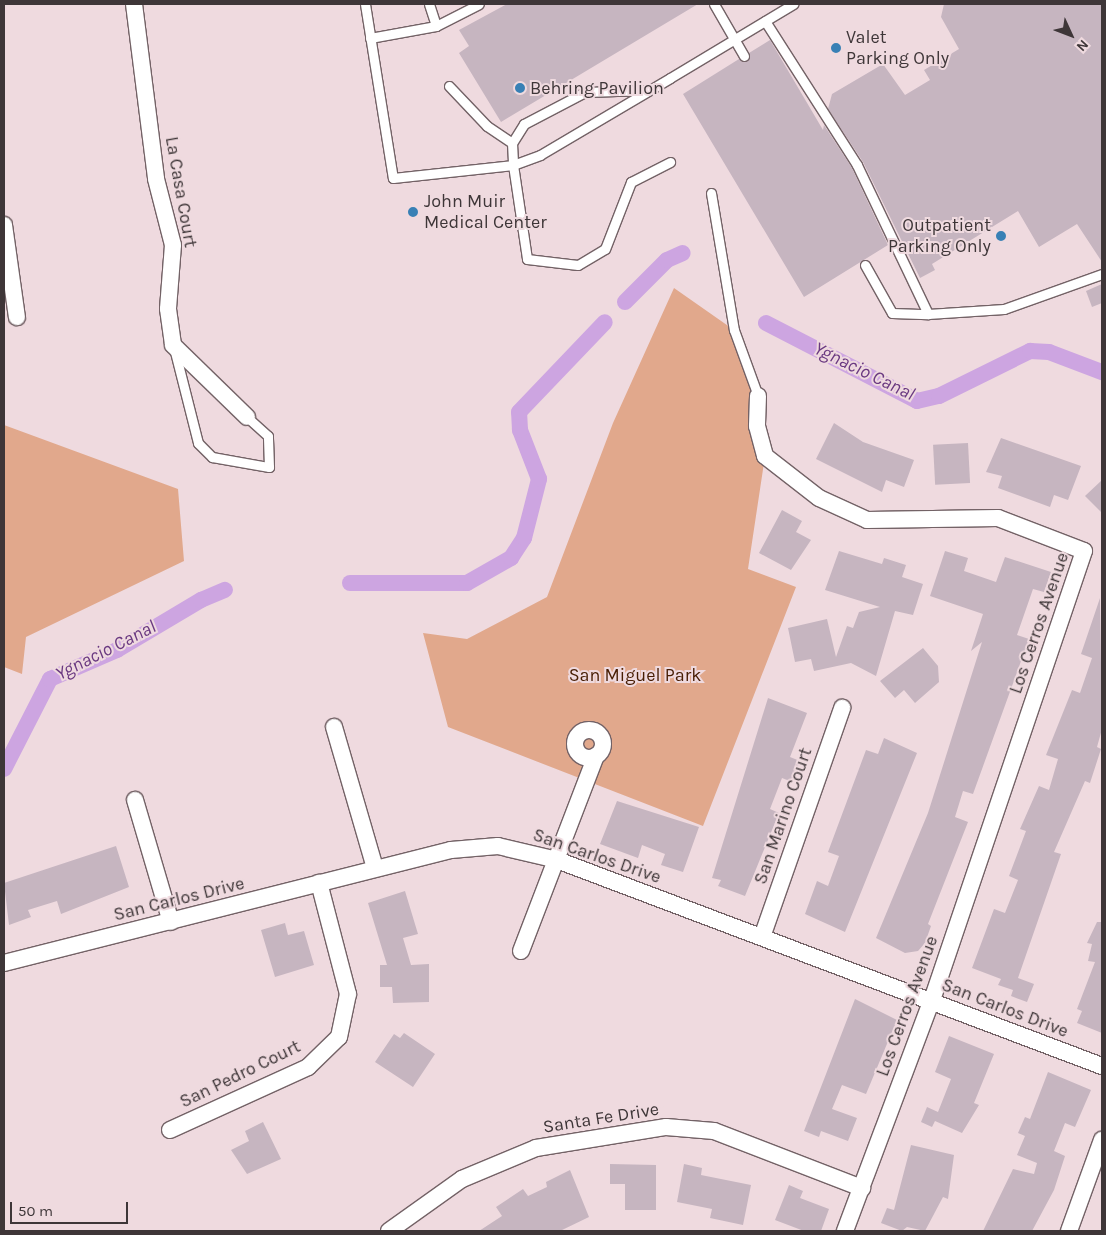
<!DOCTYPE html>
<style>
body{margin:0}
#map{position:relative;width:1106px;height:1235px;overflow:hidden;background:#efdadf;font-family:Karla,sans-serif}
div>[style]{position:absolute}
.green>*{inset:0;background:#e1a88c}
.canal>*{height:16px;margin:-8px;padding:0 8px;transform-origin:8px;border-radius:8px;background:#cda5e1}
.building>*{inset:0;background:#c6b5c0;transform-origin:0 0}
.roads{filter:drop-shadow(1px 0 #736266) drop-shadow(-1px 0 #736266) drop-shadow(0 1px #736266) drop-shadow(0 -1px #736266)}
.service>*{height:9px;margin:-4.5px;padding:0 4.5px;transform-origin:4.5px;border-radius:4.5px;background:#fff}
.minor>*{height:16px;margin:-8px;padding:0 8px;transform-origin:8px;border-radius:8px;background:#fff}
.minor>.ring{margin:-8px;padding:0;box-sizing:content-box;background:none;border:16px solid #fff;border-radius:50%}
.dots>*{width:14px;height:14px;translate:-50% -50%;box-sizing:border-box;border:2px solid #efdadf;border-radius:50%}
span{translate:-50% -50%;white-space:nowrap;text-align:center;line-height:1.15;-webkit-text-stroke:4px #efdadf;paint-order:stroke}
.poi-label{font-size:18px;color:#3e3638}
.left{translate:0 -50%;text-align:left}
.right{translate:-100% -50%;text-align:right}
.street-label{font-size:18px;color:#3e3638}
.park-label{font-size:18px;color:#471d03}
.water-label{font-size:19px;color:#6a3981;font-style:italic}
.frame{position:absolute;inset:0;border:5px solid #3e3638;pointer-events:none}
.north{position:absolute;left:1046px;top:10px;width:50px;height:50px;-webkit-text-stroke:4px #efdadf;paint-order:stroke;rotate:133deg;font-size:14px;font-weight:700;line-height:20px;text-align:center;color:#3e3638}
.north::after{content:'';display:block;margin:auto;width:18px;height:22px;background:#3e3638;clip-path:polygon(50% 0,100% 100%,50% 72%,0 100%)}
.scale{position:absolute;left:10px;top:1202px;width:118px;height:22px;box-sizing:border-box;border:2px solid #3e3638;border-top:0;padding-left:6px;font-size:15px;line-height:18px;white-space:nowrap;color:#3e3638;-webkit-text-stroke:4px #efdadf;paint-order:stroke}
</style>
<div id="map">
<div class="green">
<i style="clip-path:polygon(674px 288px,734px 330px,747px 364px,765px 456px,748px 569px,796px 587px,703px 826px,448px 727px,423px 633px,467px 639px,547px 597px,613px 423px)"></i>
<i style="clip-path:polygon(4px 425px,178px 489px,184px 561px,26px 637px,22px 674px,4px 667px)"></i>
</div>
<div class="canal">
<i style="left:625px;top:302px;width:59px;rotate:-45deg"></i>
<i style="left:667px;top:260px;width:17px;rotate:-24deg"></i>
<i style="left:766px;top:323px;width:170px;rotate:27.3deg"></i>
<i style="left:917px;top:401px;width:23px;rotate:-13deg"></i>
<i style="left:939px;top:396px;width:102px;rotate:-26.3deg"></i>
<i style="left:1030px;top:351px;width:19px;rotate:3deg"></i>
<i style="left:1049px;top:352px;width:57px;rotate:20.7deg"></i>
<i style="left:350px;top:583px;width:117px"></i>
<i style="left:467px;top:583px;width:51px;rotate:-29.6deg"></i>
<i style="left:511px;top:558px;width:24px;rotate:-57deg"></i>
<i style="left:524px;top:538px;width:61px;rotate:-75.7deg"></i>
<i style="left:539px;top:479px;width:53px;rotate:-111.2deg"></i>
<i style="left:520px;top:430px;width:18px;rotate:-93deg"></i>
<i style="left:519px;top:412px;width:124px;rotate:-46.3deg"></i>
<i style="left:4px;top:769px;width:101px;rotate:-62.9deg"></i>
<i style="left:50px;top:679px;width:73px;rotate:-23.4deg"></i>
<i style="left:117px;top:650px;width:98px;rotate:-30.8deg"></i>
<i style="left:201px;top:600px;width:26px;rotate:-23deg"></i>
</div>
<div class="building">
<i style="clip-path:polygon(507px 4px,698px 4px,501px 122px,459px 53px,469px 46px,459px 30px)"></i>
<i style="clip-path:polygon(944px 4px,1102px 4px,1102px 262px,1077px 224px,1039px 247px,1018px 211px,932px 264px,935px 270px,920px 278px,863px 162px,828px 109px,832px 94px,883px 64px,905px 95px,930px 80px,924px 70px,959px 49px,941px 17px)"></i>
<i style="clip-path:polygon(770px 40px,823px 130px,824px 125px,852px 168px,888px 245px,804px 297px,683px 94px,739px 59px,748px 61px,749px 53px)"></i>
<i style="clip-path:polygon(1102px 284px,1102px 303px,1092px 307px,1086px 291px)"></i>
<i style="clip-path:polygon(834px 423px,863px 442px,914px 460px,904px 487px,886px 480px,882px 492px,816px 459px)"></i>
<i style="clip-path:polygon(1001px 438px,1081px 466px,1068px 500px,1054px 495px,1050px 507px,998px 488px,1002px 476px,986px 472px)"></i>
<i style="left:968px;top:443px;width:40px;height:35px;rotate:87deg"></i>
<i style="clip-path:polygon(1102px 480px,1102px 513px,1085px 496px)"></i>
<i style="clip-path:polygon(782px 510px,802px 521px,796px 532px,811px 540px,791px 570px,759px 553px)"></i>
<i style="clip-path:polygon(839px 551px,882px 564px,884px 558px,906px 565px,902px 577px,923px 584px,913px 615px,895px 611px,876px 676px,851px 663px,814px 671px,811px 659px,795px 662px,788px 628px,827px 619px,836px 657px,847px 626px,853px 628px,859px 612px,880px 607px,825px 590px)"></i>
<i style="clip-path:polygon(945px 551px,968px 558px,964px 571px,996px 582px,1005px 557px,1051px 572px,1044px 592px,1033px 589px,1017px 635px,1029px 639px,973px 794px,963px 791px,955px 817px,968px 822px,928px 924px,931px 926px,925px 943px,918px 951px,905px 953px,876px 938px,928px 813px,982px 642px,971px 651px,983px 614px,930px 596px)"></i>
<i style="clip-path:polygon(1100px 598px,1102px 729px,1097px 747px,1101px 749px,1090px 783px,1085px 781px,1054px 852px,1061px 854px,1018px 978px,1034px 984px,1027px 1002px,1011px 996px,1013px 990px,998px 985px,1001px 979px,972px 968px,994px 909px,1005px 913px,1018px 880px,1009px 876px,1026px 831px,1020px 829px,1039px 786px,1049px 790px,1058px 759px,1046px 755px,1072px 690px,1080px 693px,1092px 658px,1081px 654px)"></i>
<i style="clip-path:polygon(923px 648px,938px 666px,939px 682px,915px 703px,904px 690px,895px 698px,880px 681px)"></i>
<i style="clip-path:polygon(768px 698px,807px 713px,790px 757px,800px 761px,792px 782px,782px 778px,770px 809px,779px 813px,745px 896px,718px 886px,721px 880px,712px 878px)"></i>
<i style="clip-path:polygon(884px 738px,917px 753px,845px 932px,805px 914px,817px 881px,828px 886px,839px 856px,828px 852px,866px 750px,878px 754px)"></i>
<i style="clip-path:polygon(617px 801px,699px 827px,683px 872px,661px 865px,665px 854px,642px 845px,638px 858px,600px 844px)"></i>
<i style="clip-path:polygon(116px 846px,129px 887px,61px 914px,57px 901px,28px 910px,31px 917px,9px 925px,4px 883px)"></i>
<i style="clip-path:polygon(405px 891px,418px 934px,403px 938px,411px 965px,429px 964px,429px 1002px,393px 1003px,392px 987px,380px 987px,380px 965px,387px 965px,368px 903px)"></i>
<i style="clip-path:polygon(1097px 922px,1102px 922px,1102px 1033px,1077px 1023px,1082px 1011px,1077px 1009px,1095px 962px,1088px 961px,1092px 944px,1087px 943px)"></i>
<i style="clip-path:polygon(285px 923px,288px 935px,304px 931px,314px 965px,275px 977px,261px 930px)"></i>
<i style="clip-path:polygon(855px 999px,897px 1020px,866px 1094px,842px 1085px,832px 1109px,857px 1118px,848px 1141px,821px 1131px,819px 1137px,804px 1131px)"></i>
<i style="clip-path:polygon(404px 1033px,435px 1054px,413px 1087px,375px 1062px,394px 1034px,400px 1038px)"></i>
<i style="clip-path:polygon(949px 1036px,994px 1054px,974px 1103px,979px 1105px,962px 1133px,935px 1121px,932px 1127px,921px 1122px,927px 1107px,938px 1112px,951px 1079px,935px 1072px)"></i>
<i style="clip-path:polygon(1048px 1072px,1091px 1090px,1075px 1127px,1065px 1123px,1054px 1151px,1065px 1156px,1054px 1190px,1032px 1231px,983px 1231px,1013px 1169px,1034px 1174px,1037px 1163px,1017px 1155px,1025px 1136px,1018px 1133px,1025px 1117px,1030px 1119px)"></i>
<i style="clip-path:polygon(263px 1122px,281px 1159px,247px 1174px,231px 1150px,249px 1141px,245px 1131px)"></i>
<i style="clip-path:polygon(911px 1145px,954px 1155px,948px 1199px,943px 1197px,925px 1231px,907px 1227px,902px 1231px,881px 1223px,887px 1208px,894px 1210px)"></i>
<i style="clip-path:polygon(610px 1164px,656px 1165px,656px 1210px,625px 1210px,625px 1184px,610px 1184px)"></i>
<i style="clip-path:polygon(684px 1164px,702px 1168px,701px 1175px,751px 1185px,743px 1225px,710px 1218px,712px 1209px,677px 1202px)"></i>
<i style="clip-path:polygon(570px 1170px,589px 1217px,560px 1231px,479px 1231px,502px 1216px,496px 1207px,523px 1189px,528px 1196px,547px 1187px,546px 1182px)"></i>
<i style="clip-path:polygon(789px 1185px,803px 1191px,800px 1198px,829px 1209px,821px 1231px,804px 1231px,775px 1220px)"></i>
</div>
<div class="roads">
<div class="service">
<i style="left:365px;top:4px;width:176px;rotate:80.9deg"></i>
<i style="left:393px;top:178px;width:121px;rotate:-6.2deg"></i>
<i style="left:513px;top:165px;width:95px;rotate:81.5deg"></i>
<i style="left:527px;top:259px;width:51px;rotate:6.7deg"></i>
<i style="left:578px;top:265px;width:31px;rotate:-31deg"></i>
<i style="left:605px;top:249px;width:72px;rotate:-68.8deg"></i>
<i style="left:631px;top:182px;width:44px;rotate:-27.1deg"></i>
<i style="left:429px;top:4px;width:23px;rotate:72deg"></i>
<i style="left:714px;top:4px;width:60px;rotate:60deg"></i>
<i style="left:765px;top:21px;width:171px;rotate:57.4deg"></i>
<i style="left:857px;top:165px;width:165px;rotate:64.5deg"></i>
<i style="left:928px;top:314px;width:76px;rotate:-3.8deg"></i>
<i style="left:1004px;top:309px;width:104px;rotate:-19.7deg"></i>
<i style="left:370px;top:38px;width:67px;rotate:-10.3deg"></i>
<i style="left:436px;top:26px;width:48px;rotate:-27.1deg"></i>
<i style="left:449px;top:86px;width:55px;rotate:46.5deg"></i>
<i style="left:487px;top:126px;width:30px;rotate:34deg"></i>
<i style="left:649px;top:90px;width:64px;rotate:178.2deg"></i>
<i style="left:585px;top:92px;width:69px;rotate:152.3deg"></i>
<i style="left:524px;top:124px;width:22px;rotate:122deg"></i>
<i style="left:512px;top:143px;width:22px;rotate:87deg"></i>
<i style="left:513px;top:165px;width:29px;rotate:-20deg"></i>
<i style="left:540px;top:155px;width:151px;rotate:-30.6deg"></i>
<i style="left:670px;top:78px;width:144px;rotate:-31deg"></i>
<i style="left:711px;top:193px;width:139px;rotate:80.5deg"></i>
<i style="left:734px;top:330px;width:70px;rotate:70deg"></i>
<i style="left:865px;top:265px;width:55px;rotate:60.6deg"></i>
<i style="left:892px;top:313px;width:36px;rotate:2deg"></i>
<i style="left:174px;top:348px;width:98px;rotate:75.8deg"></i>
<i style="left:198px;top:443px;width:20px;rotate:45deg"></i>
<i style="left:212px;top:457px;width:58px;rotate:10deg"></i>
<i style="left:269px;top:467px;width:31px;rotate:-92deg"></i>
<i style="left:268px;top:436px;width:28px;rotate:-138deg"></i>
</div>
<div class="minor">
<i style="left:134px;top:4px;width:176px;rotate:82.8deg"></i>
<i style="left:156px;top:179px;width:68px;rotate:75.6deg"></i>
<i style="left:173px;top:245px;width:64px;rotate:94.5deg"></i>
<i style="left:168px;top:309px;width:36px;rotate:82deg"></i>
<i style="left:173px;top:345px;width:103px;rotate:44.2deg"></i>
<i style="left:4px;top:225px;width:93px;rotate:82deg"></i>
<i style="left:758px;top:396px;width:30px;rotate:92deg"></i>
<i style="left:757px;top:426px;width:31px;rotate:75deg"></i>
<i style="left:765px;top:456px;width:68px;rotate:37.9deg"></i>
<i style="left:819px;top:498px;width:53px;rotate:24.6deg"></i>
<i style="left:867px;top:520px;width:131px;rotate:-0.9deg"></i>
<i style="left:998px;top:518px;width:92px;rotate:21deg"></i>
<i style="left:1084px;top:551px;width:476px;rotate:108.7deg"></i>
<i style="left:931px;top:1002px;width:245px;rotate:110.6deg"></i>
<i style="left:334px;top:727px;width:147px;rotate:73.8deg"></i>
<i class="ring" style="left:575px;top:730px;width:12px;height:12px"></i>
<i style="left:135px;top:800px;width:127px;rotate:73.6deg"></i>
<i style="left:762px;top:937px;width:243px;rotate:-70.7deg"></i>
<i style="left:521px;top:951px;width:209px;rotate:-69deg"></i>
<i style="left:4px;top:963px;width:461px;rotate:-14.2deg"></i>
<i style="left:451px;top:850px;width:47px;rotate:-4.9deg"></i>
<i style="left:498px;top:846px;width:61px;rotate:13.3deg"></i>
<i style="left:557px;top:860px;width:583px;rotate:20.71deg"></i>
<i style="left:170px;top:1130px;width:152px;rotate:-24.5deg"></i>
<i style="left:308px;top:1067px;width:43px;rotate:-44.1deg"></i>
<i style="left:339px;top:1037px;width:44px;rotate:-78.2deg"></i>
<i style="left:348px;top:994px;width:115px;rotate:-104.6deg"></i>
<i style="left:389px;top:1231px;width:90px;rotate:-35.5deg"></i>
<i style="left:462px;top:1179px;width:80px;rotate:-22.7deg"></i>
<i style="left:536px;top:1148px;width:132px;rotate:-9.2deg"></i>
<i style="left:666px;top:1127px;width:48px;rotate:4.8deg"></i>
<i style="left:714px;top:1131px;width:159px;rotate:21.1deg"></i>
<i style="left:1069px;top:1231px;width:97px;rotate:-70.1deg"></i>
</div>
</div>
<div class="dots">
<i style="left:836px;top:48px;background:#3880b5"></i>
<i style="left:520px;top:88px;background:#3880b5"></i>
<i style="left:413px;top:212px;background:#3880b5"></i>
<i style="left:1001px;top:236px;background:#3880b5"></i>
</div>
<div class="poi-label">
<span class="left" style="left:846px;top:48px">Valet<br>Parking Only</span>
<span class="left" style="left:530px;top:88px">Behring Pavilion</span>
<span class="left" style="left:424px;top:212px">John Muir<br>Medical Center</span>
<span class="right" style="left:991px;top:236px">Outpatient<br>Parking Only</span>
</div>
<div class="street-label">
<span style="left:181px;top:192px;rotate:80deg">La Casa Court</span>
<span style="left:1039px;top:623px;rotate:-71deg">Los Cerros Avenue</span>
<span style="left:783px;top:816px;rotate:-71deg">San Marino Court</span>
<span style="left:597px;top:856px;rotate:19deg">San Carlos Drive</span>
<span style="left:179px;top:899px;rotate:-14deg">San Carlos Drive</span>
<span style="left:907px;top:1006px;rotate:-70deg">Los Cerros Avenue</span>
<span style="left:1005px;top:1008px;rotate:21deg">San Carlos Drive</span>
<span style="left:240px;top:1074px;rotate:-26deg">San Pedro Court</span>
<span style="left:601px;top:1118px;rotate:-9deg">Santa Fe Drive</span>
</div>
<div class="park-label">
<span style="left:635px;top:675px">San Miguel Park</span>
</div>
<div class="water-label">
<span style="left:864px;top:372px;rotate:26deg">Ygnacio Canal</span>
<span style="left:106px;top:651px;rotate:-27deg">Ygnacio Canal</span>
</div>
<div class="frame"></div>
<div class="north">N</div>
<div class="scale">50 m</div>
</div>
